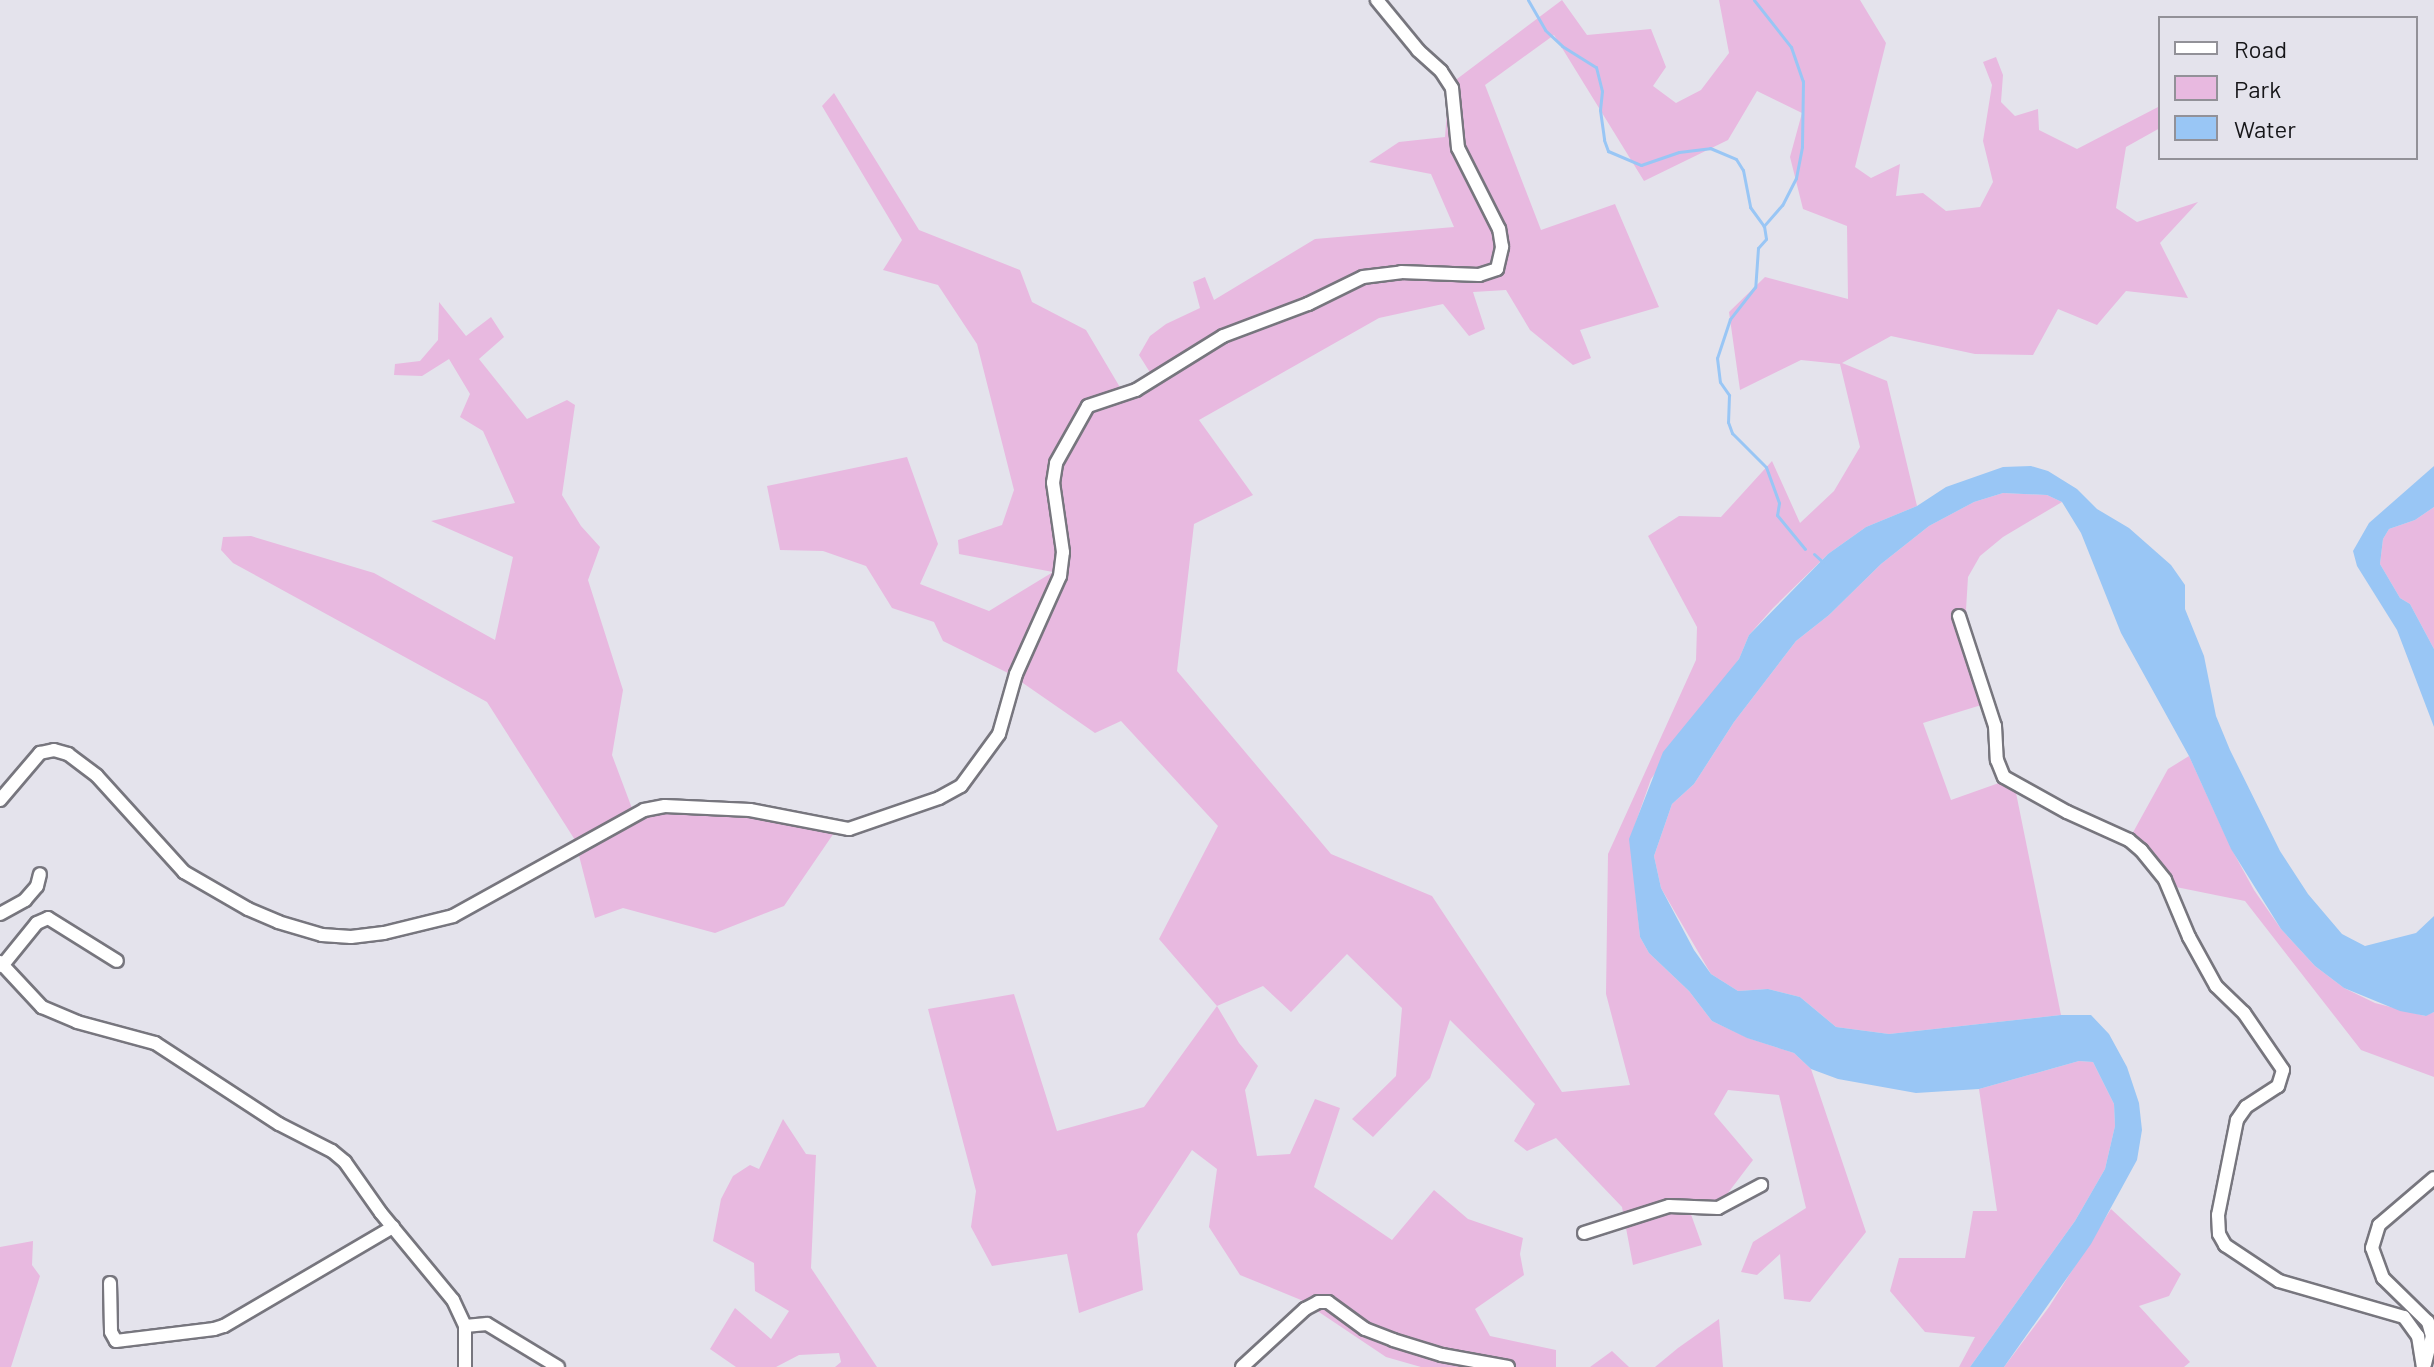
<!DOCTYPE html>
<style>
body{margin:0}
#map{position:relative;width:2434px;height:1367px;overflow:hidden;background:#e4e3ec;font-family:Barlow,sans-serif}
div>[style]{position:absolute}
.green>*{inset:0;background:#e8b9e0}
.water>*{inset:0;background:#99c6f5}
.stream>*{height:3px;margin:-1.5px;padding:0 1.5px;transform-origin:1.5px;border-radius:1.5px;background:#99c6f5}
.roads{filter:drop-shadow(2px 0 #77767e) drop-shadow(-2px 0 #77767e) drop-shadow(0 2px #77767e) drop-shadow(0 -2px #77767e)}
.minor>*{height:12px;margin:-6px;padding:0 6px;transform-origin:6px;border-radius:6px;background:#fff}
span{translate:-50% -50%;white-space:nowrap;text-align:center;line-height:1.15;-webkit-text-stroke:7px #e4e3ec;paint-order:stroke}
.legend{position:absolute;left:2158px;top:16px;width:260px;height:144px;box-sizing:border-box;background:#e4e3ec;border:2px solid #929198;margin:0;padding:10px 14px;list-style:none;font-size:24px;color:#161619}
.legend li{display:flex;align-items:center;gap:16px;height:40px}
.legend b{width:40px;border:2px solid #929198}
</style>
<div id="map">
<div class="green">
<i style="clip-path:polygon(evenodd,1562px 0,1587px 35px,1651px 29px,1666px 67px,1653px 86px,1676px 103px,1701px 90px,1729px 53px,1719px 0,1860px 0,1886px 43px,1855px 167px,1871px 178px,1900px 164px,1896px 196px,1923px 193px,1946px 211px,1980px 207px,1993px 182px,1983px 141px,1992px 85px,1983px 62px,1996px 57px,2003px 75px,2001px 102px,2015px 116px,2038px 109px,2039px 130px,2077px 149px,2160px 106px,2160px 128px,2126px 147px,2116px 208px,2137px 222px,2198px 202px,2160px 243px,2188px 298px,2126px 291px,2097px 325px,2058px 309px,2033px 355px,1975px 354px,1891px 336px,1842px 363px,1887px 381px,1917px 506px,1866px 527px,1828px 554px,1773px 608px,1749px 635px,1739px 659px,1651px 779px,1630px 839px,1640px 937px,1649px 953px,1689px 991px,1712px 1021px,1748px 1038px,1794px 1053px,1811px 1069px,1866px 1232px,1810px 1302px,1784px 1299px,1780px 1254px,1757px 1275px,1741px 1272px,1753px 1242px,1806px 1208px,1779px 1095px,1728px 1090px,1714px 1114px,1753px 1160px,1718px 1206px,1688px 1206px,1702px 1245px,1633px 1265px,1622px 1207px,1556px 1138px,1527px 1151px,1514px 1141px,1535px 1104px,1450px 1020px,1430px 1078px,1373px 1137px,1352px 1119px,1396px 1076px,1402px 1008px,1347px 954px,1291px 1012px,1263px 986px,1217px 1006px,1239px 1043px,1258px 1066px,1245px 1090px,1257px 1156px,1290px 1154px,1315px 1099px,1340px 1108px,1314px 1187px,1392px 1240px,1434px 1190px,1468px 1219px,1523px 1238px,1520px 1254px,1524px 1275px,1475px 1309px,1490px 1336px,1556px 1350px,1556px 1367px,1421px 1367px,1386px 1357px,1301px 1300px,1240px 1275px,1209px 1227px,1217px 1169px,1192px 1150px,1137px 1234px,1143px 1290px,1079px 1313px,1067px 1254px,992px 1266px,971px 1227px,976px 1191px,928px 1009px,1014px 994px,1057px 1131px,1144px 1107px,1217px 1006px,1159px 939px,1218px 826px,1121px 721px,1095px 733px,1010px 674px,943px 641px,934px 622px,892px 608px,866px 566px,823px 551px,780px 550px,767px 486px,907px 457px,938px 544px,920px 584px,989px 611px,1053px 572px,959px 554px,958px 540px,1002px 525px,1014px 490px,977px 344px,938px 285px,883px 270px,902px 240px,822px 106px,834px 93px,919px 230px,1020px 270px,1032px 302px,1086px 330px,1121px 389px,1151px 374px,1139px 355px,1150px 336px,1166px 324px,1200px 308px,1193px 282px,1205px 277px,1214px 300px,1315px 239px,1454px 227px,1431px 174px,1369px 162px,1399px 142px,1445px 137px,1449px 85px,1562px 0,1554px 35px,1644px 181px,1728px 140px,1757px 91px,1802px 113px,1790px 157px,1803px 209px,1847px 226px,1848px 299px,1765px 277px,1729px 312px,1740px 390px,1801px 360px,1840px 364px,1860px 447px,1834px 491px,1800px 523px,1772px 461px,1721px 517px,1679px 516px,1648px 536px,1697px 627px,1696px 660px,1608px 854px,1606px 994px,1630px 1085px,1562px 1092px,1432px 896px,1331px 854px,1177px 671px,1194px 524px,1253px 495px,1199px 420px,1379px 318px,1443px 304px,1469px 336px,1485px 329px,1473px 292px,1506px 290px,1530px 330px,1573px 365px,1591px 358px,1580px 330px,1659px 307px,1615px 204px,1541px 230px,1485px 85px,1554px 35px)"></i>
<i style="clip-path:polygon(439px 302px,466px 336px,491px 317px,504px 337px,479px 359px,527px 419px,567px 400px,575px 405px,562px 495px,581px 526px,600px 547px,588px 580px,623px 690px,612px 755px,633px 811px,755px 809px,836px 830px,784px 906px,715px 933px,623px 908px,595px 918px,575px 840px,487px 702px,233px 563px,221px 550px,223px 537px,251px 536px,374px 573px,495px 640px,513px 557px,431px 521px,515px 503px,483px 431px,460px 417px,470px 394px,449px 359px,422px 376px,394px 375px,395px 364px,420px 361px,438px 340px)"></i>
<i style="clip-path:polygon(2003px 493px,2047px 495px,2062px 502px,2003px 537px,1980px 556px,1968px 577px,1966px 610px,1991px 702px,1923px 723px,1951px 800px,2013px 778px,2061px 1015px,1889px 1034px,1836px 1027px,1800px 997px,1768px 989px,1738px 991px,1711px 974px,1661px 888px,1654px 856px,1672px 804px,1694px 784px,1734px 722px,1796px 641px,1829px 615px,1881px 564px,1929px 526px,1974px 502px)"></i>
<i style="clip-path:polygon(2434px 507px,2434px 649px,2410px 604px,2400px 598px,2380px 564px,2383px 539px,2389px 529px,2415px 520px)"></i>
<i style="clip-path:polygon(2189px 756px,2231px 848px,2254px 890px,2281px 929px,2315px 966px,2344px 988px,2375px 1003px,2425px 1016px,2434px 1012px,2434px 1077px,2361px 1050px,2245px 901px,2171px 886px,2131px 836px,2168px 769px)"></i>
<i style="clip-path:polygon(2079px 1061px,2093px 1062px,2114px 1104px,2115px 1126px,2105px 1169px,2075px 1221px,1970px 1367px,1959px 1367px,1975px 1337px,1925px 1332px,1890px 1291px,1899px 1258px,1965px 1258px,1973px 1211px,1997px 1211px,1979px 1089px)"></i>
<i style="clip-path:polygon(783px 1119px,806px 1154px,816px 1155px,811px 1268px,877px 1367px,835px 1367px,841px 1362px,839px 1353px,799px 1355px,776px 1367px,736px 1367px,710px 1349px,735px 1308px,771px 1339px,789px 1311px,755px 1291px,754px 1263px,713px 1241px,721px 1199px,733px 1176px,750px 1165px,759px 1169px)"></i>
<i style="clip-path:polygon(2111px 1209px,2181px 1274px,2169px 1296px,2139px 1306px,2190px 1362px,2184px 1367px,2004px 1367px,2049px 1307px)"></i>
<i style="clip-path:polygon(33px 1241px,32px 1265px,40px 1276px,11px 1367px,0 1367px,0 1247px)"></i>
<i style="clip-path:polygon(1719px 1319px,1723px 1367px,1655px 1367px,1678px 1348px)"></i>
<i style="clip-path:polygon(1612px 1351px,1629px 1367px,1590px 1367px)"></i>
</div>
<div class="water">
<i style="clip-path:polygon(2031px 466px,2048px 471px,2077px 489px,2097px 509px,2129px 528px,2171px 565px,2185px 585px,2185px 609px,2204px 656px,2216px 716px,2230px 750px,2280px 851px,2308px 894px,2342px 934px,2365px 946px,2416px 933px,2434px 916px,2434px 1012px,2426px 1016px,2400px 1011px,2344px 988px,2315px 966px,2281px 929px,2231px 849px,2189px 756px,2121px 633px,2081px 533px,2062px 502px,2047px 495px,2003px 493px,1974px 502px,1929px 526px,1881px 564px,1829px 615px,1796px 641px,1734px 722px,1694px 784px,1672px 804px,1654px 856px,1661px 888px,1694px 950px,1711px 974px,1738px 991px,1768px 989px,1800px 997px,1836px 1027px,1889px 1034px,2061px 1015px,2091px 1015px,2109px 1034px,2127px 1067px,2139px 1103px,2142px 1130px,2137px 1160px,2091px 1244px,2004px 1367px,1970px 1367px,2075px 1221px,2105px 1169px,2115px 1126px,2114px 1104px,2093px 1062px,2079px 1061px,1979px 1089px,1916px 1093px,1838px 1079px,1811px 1069px,1794px 1053px,1747px 1038px,1712px 1021px,1689px 991px,1649px 953px,1640px 937px,1629px 839px,1663px 752px,1739px 659px,1749px 635px,1828px 554px,1866px 527px,1917px 506px,1946px 487px,2003px 467px)"></i>
<i style="clip-path:polygon(2434px 466px,2434px 507px,2415px 520px,2389px 529px,2383px 539px,2380px 564px,2400px 598px,2410px 604px,2434px 649px,2434px 727px,2397px 630px,2357px 566px,2353px 551px,2369px 523px)"></i>
</div>
<div class="stream">
<i style="left:1528px;top:0;width:34px;rotate:60deg"></i>
<i style="left:1545px;top:30px;width:23px;rotate:43deg"></i>
<i style="left:1562px;top:46px;width:40px;rotate:32deg"></i>
<i style="left:1596px;top:67px;width:25px;rotate:76deg"></i>
<i style="left:1602px;top:91px;width:19px;rotate:96deg"></i>
<i style="left:1600px;top:110px;width:30px;rotate:82deg"></i>
<i style="left:1604px;top:140px;width:12px;rotate:70deg"></i>
<i style="left:1608px;top:151px;width:36px;rotate:23deg"></i>
<i style="left:1641px;top:165px;width:40px;rotate:-18.9deg"></i>
<i style="left:1679px;top:152px;width:31px;rotate:-7deg"></i>
<i style="left:1710px;top:148px;width:28px;rotate:23deg"></i>
<i style="left:1736px;top:159px;width:13px;rotate:58deg"></i>
<i style="left:1743px;top:170px;width:38px;rotate:79deg"></i>
<i style="left:1750px;top:207px;width:24px;rotate:54deg"></i>
<i style="left:1764px;top:226px;width:13px;rotate:81deg"></i>
<i style="left:1766px;top:239px;width:12px;rotate:132deg"></i>
<i style="left:1758px;top:248px;width:39px;rotate:94deg"></i>
<i style="left:1755px;top:287px;width:41px;rotate:128deg"></i>
<i style="left:1730px;top:319px;width:41px;rotate:108.4deg"></i>
<i style="left:1717px;top:358px;width:24px;rotate:83deg"></i>
<i style="left:1720px;top:382px;width:16px;rotate:55deg"></i>
<i style="left:1729px;top:395px;width:27px;rotate:92deg"></i>
<i style="left:1728px;top:422px;width:12px;rotate:70deg"></i>
<i style="left:1732px;top:433px;width:48px;rotate:45deg"></i>
<i style="left:1766px;top:467px;width:38px;rotate:70deg"></i>
<i style="left:1779px;top:503px;width:12px;rotate:99deg"></i>
<i style="left:1777px;top:515px;width:44px;rotate:50.5deg"></i>
<i style="left:1754px;top:0;width:60px;rotate:51.8deg"></i>
<i style="left:1791px;top:47px;width:36px;rotate:71deg"></i>
<i style="left:1803px;top:81px;width:66px;rotate:90.9deg"></i>
<i style="left:1802px;top:147px;width:32px;rotate:101deg"></i>
<i style="left:1796px;top:178px;width:30px;rotate:117deg"></i>
<i style="left:1782px;top:205px;width:28px;rotate:131deg"></i>
<i style="left:1814px;top:554px;width:12px;rotate:42deg"></i>
</div>
<div class="roads">
<div class="minor">
<i style="left:1959px;top:616px;width:116px;rotate:71.9deg"></i>
<i style="left:1995px;top:726px;width:34px;rotate:87deg"></i>
<i style="left:1997px;top:760px;width:18px;rotate:68deg"></i>
<i style="left:2004px;top:777px;width:72px;rotate:29.1deg"></i>
<i style="left:2067px;top:812px;width:68px;rotate:24.3deg"></i>
<i style="left:2129px;top:840px;width:16px;rotate:40deg"></i>
<i style="left:2141px;top:850px;width:38px;rotate:51deg"></i>
<i style="left:2165px;top:880px;width:62px;rotate:67.2deg"></i>
<i style="left:2189px;top:937px;width:56px;rotate:61.1deg"></i>
<i style="left:2216px;top:986px;width:39px;rotate:44deg"></i>
<i style="left:2244px;top:1013px;width:69px;rotate:55.6deg"></i>
<i style="left:2283px;top:1070px;width:17px;rotate:107deg"></i>
<i style="left:2278px;top:1086px;width:38px;rotate:147deg"></i>
<i style="left:2246px;top:1107px;width:16px;rotate:125deg"></i>
<i style="left:2237px;top:1120px;width:97px;rotate:101.3deg"></i>
<i style="left:2218px;top:1215px;width:19px;rotate:87deg"></i>
<i style="left:2219px;top:1234px;width:13px;rotate:61deg"></i>
<i style="left:2225px;top:1245px;width:65px;rotate:33.7deg"></i>
<i style="left:2279px;top:1281px;width:130px;rotate:16.1deg"></i>
<i style="left:2404px;top:1317px;width:24px;rotate:54deg"></i>
<i style="left:2418px;top:1336px;width:31px;rotate:81deg"></i>
<i style="left:0;top:800px;width:62px;rotate:-49.6deg"></i>
<i style="left:40px;top:753px;width:14px;rotate:-12deg"></i>
<i style="left:54px;top:750px;width:15px;rotate:16deg"></i>
<i style="left:68px;top:754px;width:36px;rotate:37deg"></i>
<i style="left:97px;top:776px;width:130px;rotate:47.8deg"></i>
<i style="left:184px;top:872px;width:74px;rotate:30deg"></i>
<i style="left:248px;top:909px;width:33px;rotate:23deg"></i>
<i style="left:278px;top:922px;width:46px;rotate:16.5deg"></i>
<i style="left:322px;top:935px;width:29px;rotate:4deg"></i>
<i style="left:351px;top:937px;width:33px;rotate:-7deg"></i>
<i style="left:384px;top:933px;width:71px;rotate:-13.8deg"></i>
<i style="left:453px;top:916px;width:218px;rotate:-29deg"></i>
<i style="left:644px;top:810px;width:21px;rotate:-11deg"></i>
<i style="left:665px;top:806px;width:85px;rotate:2.7deg"></i>
<i style="left:750px;top:810px;width:101px;rotate:10.9deg"></i>
<i style="left:849px;top:829px;width:95px;rotate:-19deg"></i>
<i style="left:939px;top:798px;width:25px;rotate:-29deg"></i>
<i style="left:961px;top:786px;width:64px;rotate:-53.8deg"></i>
<i style="left:999px;top:734px;width:62px;rotate:-74.2deg"></i>
<i style="left:1016px;top:674px;width:107px;rotate:-65.8deg"></i>
<i style="left:1060px;top:576px;width:24px;rotate:-83deg"></i>
<i style="left:1063px;top:552px;width:70px;rotate:-98.2deg"></i>
<i style="left:1053px;top:483px;width:20px;rotate:-81deg"></i>
<i style="left:1056px;top:463px;width:65px;rotate:-60.7deg"></i>
<i style="left:1088px;top:406px;width:51px;rotate:-18.4deg"></i>
<i style="left:1136px;top:390px;width:102px;rotate:-31.8deg"></i>
<i style="left:1223px;top:336px;width:91px;rotate:-20.6deg"></i>
<i style="left:1308px;top:304px;width:61px;rotate:-26.1deg"></i>
<i style="left:1363px;top:277px;width:38px;rotate:-7deg"></i>
<i style="left:1401px;top:272px;width:78px;rotate:2.2deg"></i>
<i style="left:1479px;top:275px;width:19px;rotate:-18deg"></i>
<i style="left:1497px;top:269px;width:23px;rotate:-77deg"></i>
<i style="left:1502px;top:247px;width:18px;rotate:-99deg"></i>
<i style="left:1499px;top:229px;width:91px;rotate:-116.8deg"></i>
<i style="left:1458px;top:148px;width:60px;rotate:-95.7deg"></i>
<i style="left:1452px;top:88px;width:20px;rotate:-123deg"></i>
<i style="left:1441px;top:71px;width:31px;rotate:-138deg"></i>
<i style="left:1418px;top:50px;width:65px;rotate:-129.4deg"></i>
<i style="left:0;top:914px;width:29px;rotate:-29deg"></i>
<i style="left:25px;top:900px;width:18px;rotate:-49deg"></i>
<i style="left:37px;top:886px;width:12px;rotate:-76deg"></i>
<i style="left:0;top:962px;width:62px;rotate:47deg"></i>
<i style="left:42px;top:1007px;width:38px;rotate:23deg"></i>
<i style="left:77px;top:1022px;width:81px;rotate:15.1deg"></i>
<i style="left:155px;top:1043px;width:148px;rotate:33.2deg"></i>
<i style="left:279px;top:1124px;width:59px;rotate:27deg"></i>
<i style="left:332px;top:1151px;width:17px;rotate:40deg"></i>
<i style="left:345px;top:1162px;width:62px;rotate:54.8deg"></i>
<i style="left:381px;top:1213px;width:113px;rotate:50.4deg"></i>
<i style="left:453px;top:1300px;width:29px;rotate:65deg"></i>
<i style="left:465px;top:1326px;width:41px;rotate:90deg"></i>
<i style="left:2px;top:966px;width:55px;rotate:-50.9deg"></i>
<i style="left:37px;top:923px;width:12px;rotate:-24deg"></i>
<i style="left:48px;top:918px;width:81px;rotate:31.9deg"></i>
<i style="left:1584px;top:1233px;width:89px;rotate:-17.6deg"></i>
<i style="left:1669px;top:1206px;width:49px;rotate:2.3deg"></i>
<i style="left:1718px;top:1208px;width:49px;rotate:-28.1deg"></i>
<i style="left:110px;top:1283px;width:49px;rotate:88.8deg"></i>
<i style="left:111px;top:1332px;width:10px;rotate:61deg"></i>
<i style="left:116px;top:1341px;width:99px;rotate:-7deg"></i>
<i style="left:214px;top:1329px;width:10px;rotate:-17deg"></i>
<i style="left:224px;top:1326px;width:196px;rotate:-30.4deg"></i>
<i style="left:465px;top:1326px;width:22px;rotate:-5deg"></i>
<i style="left:487px;top:1324px;width:83px;rotate:31.2deg"></i>
<i style="left:2425px;top:1364px;width:29px;rotate:-76deg"></i>
<i style="left:2432px;top:1336px;width:15px;rotate:-106deg"></i>
<i style="left:2428px;top:1322px;width:63px;rotate:-135.6deg"></i>
<i style="left:2383px;top:1278px;width:32px;rotate:-110deg"></i>
<i style="left:2372px;top:1248px;width:24px;rotate:-73deg"></i>
<i style="left:2379px;top:1225px;width:72px;rotate:-40.5deg"></i>
<i style="left:1242px;top:1367px;width:86px;rotate:-42.6deg"></i>
<i style="left:1305px;top:1309px;width:15px;rotate:-28deg"></i>
<i style="left:1318px;top:1302px;width:10px"></i>
<i style="left:1328px;top:1302px;width:46px;rotate:36.1deg"></i>
<i style="left:1365px;top:1329px;width:30px;rotate:21deg"></i>
<i style="left:1393px;top:1340px;width:51px;rotate:17deg"></i>
<i style="left:1442px;top:1355px;width:67px;rotate:10.3deg"></i>
</div>
</div>
<ul class="legend">
<li><b style="height:10px;background:#fff"></b>Road</li>
<li><b style="height:22px;background:#e8b9e0"></b>Park</li>
<li><b style="height:22px;background:#99c6f5"></b>Water</li>
</ul>
</div>
